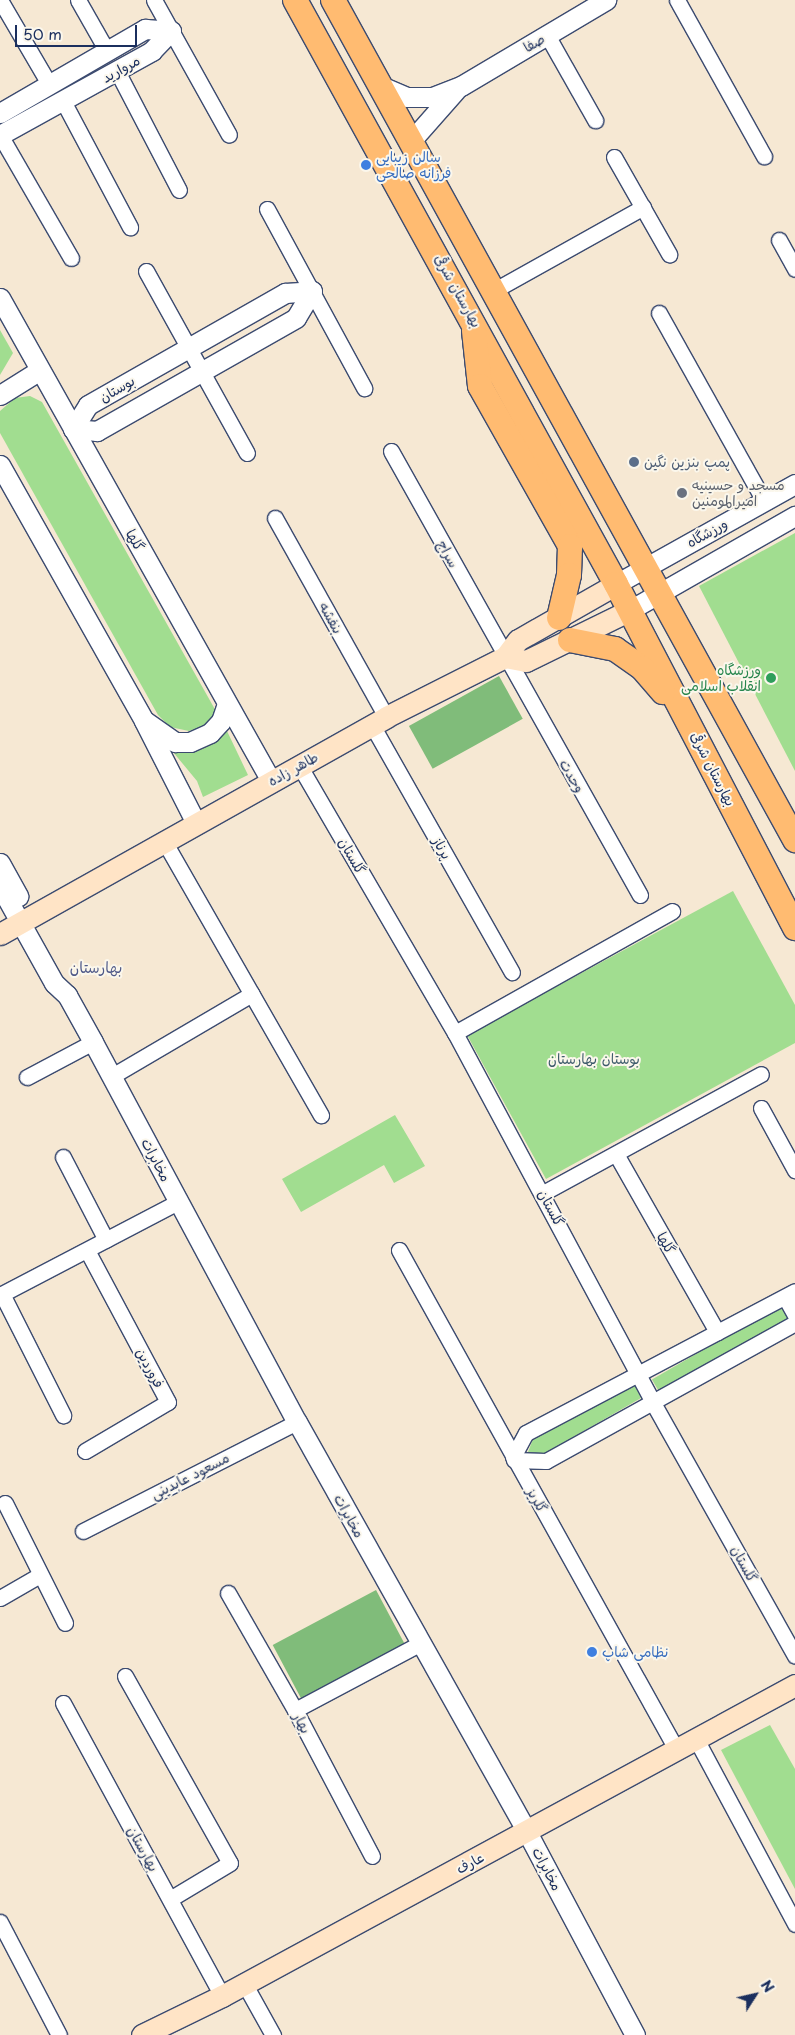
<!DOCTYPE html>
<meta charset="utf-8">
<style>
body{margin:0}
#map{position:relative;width:795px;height:2035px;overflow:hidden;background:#f6e8d3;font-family:"Playpen Sans","Playpen Sans Arabic",sans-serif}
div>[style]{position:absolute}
.green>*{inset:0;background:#a1dd90;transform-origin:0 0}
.forest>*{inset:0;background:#80bc7a;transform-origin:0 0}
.roads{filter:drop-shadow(1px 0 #3c4b70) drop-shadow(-1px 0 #3c4b70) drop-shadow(0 1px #3c4b70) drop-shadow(0 -1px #3c4b70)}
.minor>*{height:15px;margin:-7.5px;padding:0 7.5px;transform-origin:7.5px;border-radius:7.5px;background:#fff}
.tertiary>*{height:19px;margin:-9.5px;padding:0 9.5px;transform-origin:9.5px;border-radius:9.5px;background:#fff}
.secondary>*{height:21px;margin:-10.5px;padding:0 10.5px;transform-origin:10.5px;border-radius:10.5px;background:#ffe4c6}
.primary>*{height:24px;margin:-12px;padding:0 12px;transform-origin:12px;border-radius:12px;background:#ffbb71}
.dots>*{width:14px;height:14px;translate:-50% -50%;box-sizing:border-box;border:2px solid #fbf7ec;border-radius:50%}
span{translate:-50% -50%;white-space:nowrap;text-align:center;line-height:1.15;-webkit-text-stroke:4px #fbf7ec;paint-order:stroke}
.street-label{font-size:14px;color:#1b2f5e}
.shop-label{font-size:14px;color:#366cbe}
.left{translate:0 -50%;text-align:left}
.service-label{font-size:14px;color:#4e5e75}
.worship-label{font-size:14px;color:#5b616d}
.leisure-label{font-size:14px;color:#27864d}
.right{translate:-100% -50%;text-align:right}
.park-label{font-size:14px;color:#3c5a6a}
.neighbourhood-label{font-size:15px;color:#4f5988}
.north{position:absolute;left:730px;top:1970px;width:50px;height:50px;-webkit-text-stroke:4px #fbf7ec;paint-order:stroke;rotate:55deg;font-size:14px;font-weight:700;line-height:20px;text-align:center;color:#1b2f5e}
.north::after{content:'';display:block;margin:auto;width:18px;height:22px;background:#1b2f5e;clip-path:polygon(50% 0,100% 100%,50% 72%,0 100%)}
.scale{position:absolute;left:15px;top:25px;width:122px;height:22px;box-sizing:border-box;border:2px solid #1b2f5e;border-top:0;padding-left:6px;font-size:15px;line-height:18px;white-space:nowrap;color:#1b2f5e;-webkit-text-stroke:4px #fbf7ec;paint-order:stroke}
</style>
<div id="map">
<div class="green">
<i style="clip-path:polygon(0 330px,13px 353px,0 375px)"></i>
<i style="clip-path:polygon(30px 396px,42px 402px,217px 713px,204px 726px,189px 731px,170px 727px,158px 715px,0 433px,0 411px,15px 398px)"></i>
<i style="clip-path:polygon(795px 533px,795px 771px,699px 586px)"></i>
<i style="clip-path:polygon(227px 731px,248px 775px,203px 797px,197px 781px,173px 752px,193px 752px,209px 745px)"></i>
<i style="clip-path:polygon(733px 891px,795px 1005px,795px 1043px,546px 1179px,467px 1035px)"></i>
<i style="clip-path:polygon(395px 1115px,425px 1166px,394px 1183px,384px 1165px,301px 1212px,282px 1179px)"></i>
<i style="left:781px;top:1305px;width:16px;height:149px;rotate:60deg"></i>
<i style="clip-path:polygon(634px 1384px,641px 1398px,544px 1454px,528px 1452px,533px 1439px)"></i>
<i style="clip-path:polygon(770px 1725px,795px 1769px,795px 1889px,721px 1750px)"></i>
</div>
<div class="forest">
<i style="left:499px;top:676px;width:49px;height:103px;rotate:61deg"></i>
<i style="left:376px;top:1590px;width:62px;height:117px;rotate:62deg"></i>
</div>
<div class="roads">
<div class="minor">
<i style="left:0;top:0;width:97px;rotate:59.7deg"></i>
<i style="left:78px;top:0;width:59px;rotate:60.4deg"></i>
<i style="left:154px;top:0;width:154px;rotate:60.9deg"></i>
<i style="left:677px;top:0;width:179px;rotate:60.9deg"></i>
<i style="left:547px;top:35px;width:98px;rotate:60.5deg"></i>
<i style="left:117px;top:71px;width:134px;rotate:62.5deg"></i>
<i style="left:63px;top:101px;width:143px;rotate:62deg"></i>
<i style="left:0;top:135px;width:142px;rotate:60deg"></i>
<i style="left:614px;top:157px;width:112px;rotate:60.4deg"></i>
<i style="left:267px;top:209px;width:204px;rotate:61.5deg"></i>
<i style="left:779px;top:240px;width:33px;rotate:61deg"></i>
<i style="left:146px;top:271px;width:208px;rotate:61deg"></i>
<i style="left:493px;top:291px;width:172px;rotate:-29.2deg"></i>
<i style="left:659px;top:313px;width:215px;rotate:60.8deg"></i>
<i style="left:391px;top:451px;width:509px;rotate:60.72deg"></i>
<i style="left:275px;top:518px;width:228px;rotate:60.8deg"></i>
<i style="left:372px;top:725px;width:284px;rotate:60.5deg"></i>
<i style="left:299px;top:765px;width:310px;rotate:59.8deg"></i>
<i style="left:455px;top:1033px;width:417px;rotate:61.8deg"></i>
<i style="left:652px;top:1401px;width:292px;rotate:60.7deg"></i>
<i style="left:164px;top:841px;width:316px;rotate:60.2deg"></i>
<i style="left:455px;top:1033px;width:249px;rotate:-29.3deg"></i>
<i style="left:112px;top:1076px;width:162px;rotate:-30.4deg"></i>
<i style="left:27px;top:1077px;width:75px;rotate:-27.9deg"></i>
<i style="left:761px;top:1108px;width:71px;rotate:61.3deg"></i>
<i style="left:616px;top:1154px;width:205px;rotate:60.4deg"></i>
<i style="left:63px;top:1157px;width:93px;rotate:62.6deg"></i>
<i style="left:543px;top:1193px;width:248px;rotate:-28.6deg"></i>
<i style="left:399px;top:1250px;width:571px;rotate:60.96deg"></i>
<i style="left:2px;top:1294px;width:136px;rotate:63.2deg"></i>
<i style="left:0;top:1295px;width:201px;rotate:-27.6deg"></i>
<i style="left:785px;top:1297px;width:21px;rotate:61deg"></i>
<i style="left:85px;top:1451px;width:96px;rotate:-30.6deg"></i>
<i style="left:168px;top:1402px;width:172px;rotate:-118.1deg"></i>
<i style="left:513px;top:1457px;width:27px;rotate:-62deg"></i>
<i style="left:526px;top:1433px;width:304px;rotate:-27.8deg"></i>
<i style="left:514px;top:1460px;width:32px;rotate:2deg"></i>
<i style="left:546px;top:1461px;width:285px;rotate:-29deg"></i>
<i style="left:5px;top:1503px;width:134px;rotate:63.4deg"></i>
<i style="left:83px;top:1531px;width:240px;rotate:-27deg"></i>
<i style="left:228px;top:1593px;width:135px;rotate:60.2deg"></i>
<i style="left:295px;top:1710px;width:165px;rotate:62.2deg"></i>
<i style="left:0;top:1598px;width:46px;rotate:-29.9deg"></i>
<i style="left:125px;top:1676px;width:214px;rotate:60.7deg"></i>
<i style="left:230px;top:1863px;width:70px;rotate:149deg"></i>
<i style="left:63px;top:1703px;width:333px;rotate:61.5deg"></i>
<i style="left:295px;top:1710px;width:143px;rotate:-28deg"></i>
<i style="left:696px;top:1739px;width:210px;rotate:61.8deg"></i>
<i style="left:0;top:1922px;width:127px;rotate:62.4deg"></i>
<i style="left:244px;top:1983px;width:60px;rotate:60.9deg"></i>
</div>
<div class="tertiary">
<i style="left:381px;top:86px;width:28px;rotate:23deg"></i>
<i style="left:407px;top:97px;width:25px"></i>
<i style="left:432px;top:97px;width:31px;rotate:-21deg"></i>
<i style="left:461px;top:86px;width:169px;rotate:-30.7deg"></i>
<i style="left:0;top:113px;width:168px;rotate:-30.1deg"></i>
<i style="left:145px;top:29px;width:26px;rotate:4deg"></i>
<i style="left:171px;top:31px;width:28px;rotate:134deg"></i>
<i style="left:152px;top:51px;width:174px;rotate:151.1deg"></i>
<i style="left:411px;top:141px;width:68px;rotate:-48.6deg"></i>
<i style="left:312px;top:291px;width:31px;rotate:121deg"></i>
<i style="left:296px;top:318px;width:229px;rotate:150.4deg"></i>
<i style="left:97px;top:431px;width:24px;rotate:-175deg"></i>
<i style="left:73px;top:429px;width:28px;rotate:-58deg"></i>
<i style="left:88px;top:405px;width:227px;rotate:-29.6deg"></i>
<i style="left:285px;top:293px;width:27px;rotate:-4deg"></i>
<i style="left:0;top:298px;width:554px;rotate:60.7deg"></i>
<i style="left:0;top:395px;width:47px;rotate:-32deg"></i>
<i style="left:0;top:465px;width:294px;rotate:60.6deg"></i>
<i style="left:144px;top:721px;width:114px;rotate:63deg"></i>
<i style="left:616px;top:584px;width:205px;rotate:-29.2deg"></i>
<i style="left:630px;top:610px;width:190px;rotate:-29.7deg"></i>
<i style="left:145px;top:721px;width:37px;rotate:35deg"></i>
<i style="left:175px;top:742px;width:15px"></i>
<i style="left:190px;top:742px;width:22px;rotate:-24deg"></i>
<i style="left:210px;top:733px;width:16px;rotate:-47deg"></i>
<i style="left:221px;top:721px;width:18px;rotate:-71deg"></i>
<i style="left:0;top:863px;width:38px;rotate:61deg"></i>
<i style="left:0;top:886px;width:111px;rotate:60.9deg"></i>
<i style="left:54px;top:983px;width:18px;rotate:43deg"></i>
<i style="left:67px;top:995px;width:54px;rotate:61deg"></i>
<i style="left:93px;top:1042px;width:431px;rotate:61.8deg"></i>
<i style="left:297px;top:1422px;width:470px;rotate:60.7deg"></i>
<i style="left:527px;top:1832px;width:230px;rotate:62deg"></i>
</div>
<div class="secondary">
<i style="left:505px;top:657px;width:21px;rotate:11deg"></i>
<i style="left:526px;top:661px;width:116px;rotate:-26.1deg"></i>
<i style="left:0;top:934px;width:443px;rotate:-29.3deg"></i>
<i style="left:386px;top:717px;width:133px;rotate:-26.8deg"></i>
<i style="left:505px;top:657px;width:21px;rotate:-53deg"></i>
<i style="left:518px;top:640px;width:113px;rotate:-29.7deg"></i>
<i style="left:142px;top:2035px;width:89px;rotate:-26deg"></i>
<i style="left:222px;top:1996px;width:652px;rotate:-28.49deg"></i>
</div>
<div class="primary">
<i style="left:295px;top:0;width:666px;rotate:61.2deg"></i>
<i style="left:616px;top:584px;width:388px;rotate:62.5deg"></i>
<i style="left:333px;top:0;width:959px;rotate:61.19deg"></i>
<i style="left:474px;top:331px;width:55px;rotate:83.8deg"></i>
<i style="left:480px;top:386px;width:184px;rotate:60.6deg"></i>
<i style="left:570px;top:546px;width:29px;rotate:92deg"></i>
<i style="left:569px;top:575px;width:44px;rotate:103.1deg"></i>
<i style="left:570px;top:640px;width:46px;rotate:11.3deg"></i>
<i style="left:615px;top:649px;width:33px;rotate:35deg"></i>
<i style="left:642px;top:668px;width:32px;rotate:49deg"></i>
</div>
</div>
<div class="dots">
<i style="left:366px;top:165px;background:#3f7fe0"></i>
<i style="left:634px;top:462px;background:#5c6f8a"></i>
<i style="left:682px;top:493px;background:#6b7280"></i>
<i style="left:771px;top:678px;background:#2e9e5b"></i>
<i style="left:592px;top:1652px;background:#3f7fe0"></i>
</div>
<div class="street-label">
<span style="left:534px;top:43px;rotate:-31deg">صفا</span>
<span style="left:121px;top:69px;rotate:-29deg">مروارید</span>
<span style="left:458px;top:291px;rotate:61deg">بهارستان شرقی</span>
<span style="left:117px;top:389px;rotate:-30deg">بوستان</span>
<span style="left:707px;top:533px;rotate:-29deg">ورزشگاه</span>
<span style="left:135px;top:540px;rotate:61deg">گلها</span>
<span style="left:448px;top:554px;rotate:61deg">سراج</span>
<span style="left:331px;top:618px;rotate:61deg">بنفشه</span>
<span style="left:293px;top:769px;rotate:-29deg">طاهر زاده</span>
<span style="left:713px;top:769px;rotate:63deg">بهارستان شرقی</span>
<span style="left:572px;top:776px;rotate:60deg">وحدت</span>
<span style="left:442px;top:848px;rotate:60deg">پرناز</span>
<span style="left:352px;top:856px;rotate:60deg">گلستان</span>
<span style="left:156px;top:1160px;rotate:62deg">مخابرات</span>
<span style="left:551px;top:1208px;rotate:62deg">گلستان</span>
<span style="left:666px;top:1243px;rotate:60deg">گلها</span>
<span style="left:150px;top:1368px;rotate:62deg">فروردین</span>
<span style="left:190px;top:1476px;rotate:-27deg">مسعود عابدینی</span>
<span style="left:537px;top:1500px;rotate:61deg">گلریز</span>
<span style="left:349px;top:1516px;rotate:61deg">مخابرات</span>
<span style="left:744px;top:1564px;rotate:61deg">گلستان</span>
<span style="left:302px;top:1723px;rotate:62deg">بهار</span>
<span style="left:143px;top:1849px;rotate:61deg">بهارستان</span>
<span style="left:470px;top:1863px;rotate:-28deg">عارف</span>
<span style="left:547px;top:1869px;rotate:62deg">مخابرات</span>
</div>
<div class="shop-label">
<span class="left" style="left:376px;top:165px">سالن زیبایی<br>فرزانه صالحی</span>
<span class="left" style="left:602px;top:1652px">نظامی شاپ</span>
</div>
<div class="service-label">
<span class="left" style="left:644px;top:462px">پمپ بنزین نگین</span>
</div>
<div class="worship-label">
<span class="left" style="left:692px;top:493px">مسجد و حسینیه<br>امیرالمومنین</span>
</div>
<div class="leisure-label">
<span class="right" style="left:761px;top:678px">ورزشگاه<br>انقلاب اسلامی</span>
</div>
<div class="park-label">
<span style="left:594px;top:1059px">بوستان بهارستان</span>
</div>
<div class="neighbourhood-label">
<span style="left:96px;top:967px">بهارستان</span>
</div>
<div class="north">N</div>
<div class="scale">50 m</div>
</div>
